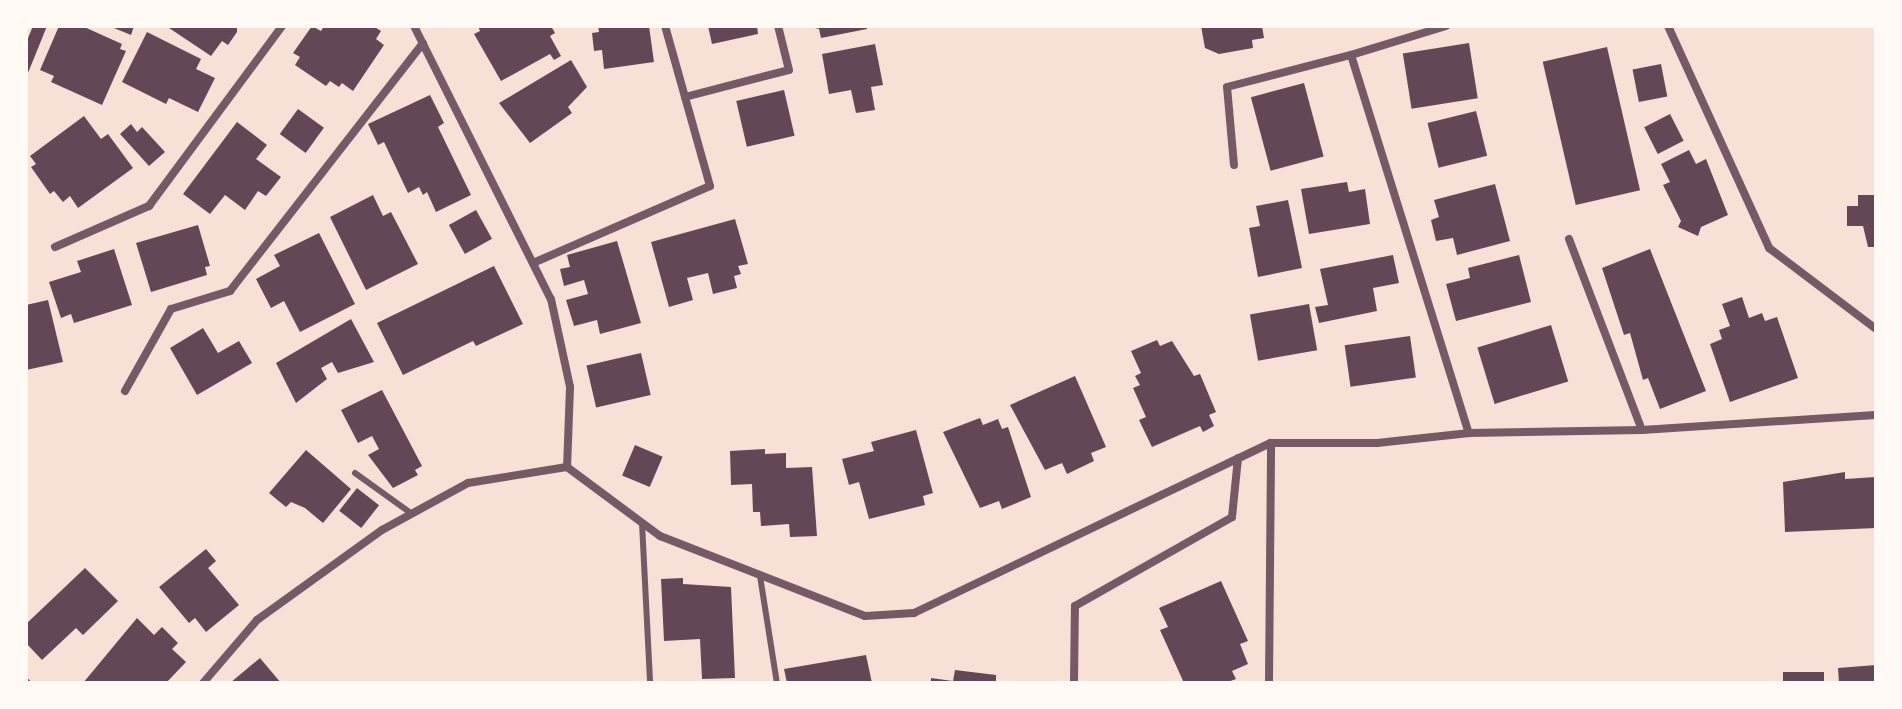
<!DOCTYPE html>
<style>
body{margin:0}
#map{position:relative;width:1902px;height:709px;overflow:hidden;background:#f7e1d7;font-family:Roboto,sans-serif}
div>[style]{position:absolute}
.building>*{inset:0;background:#644757;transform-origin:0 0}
.service>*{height:6px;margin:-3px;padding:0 3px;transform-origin:3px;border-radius:3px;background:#755966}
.minor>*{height:8px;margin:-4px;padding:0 4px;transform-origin:4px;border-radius:4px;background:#755966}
span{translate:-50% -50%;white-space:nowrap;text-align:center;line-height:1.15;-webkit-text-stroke:6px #fffaf5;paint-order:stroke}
.frame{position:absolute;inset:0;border:28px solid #fffaf5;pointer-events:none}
</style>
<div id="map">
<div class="building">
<i style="clip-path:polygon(33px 26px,47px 26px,28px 73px,26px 43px)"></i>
<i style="clip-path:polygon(59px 26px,82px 26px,122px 44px,120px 49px,126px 51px,102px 105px,51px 82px,54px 76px,40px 70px)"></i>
<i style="clip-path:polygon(109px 26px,134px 26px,131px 35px)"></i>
<i style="clip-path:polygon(166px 26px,237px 26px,237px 32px,228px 45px,222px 41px,211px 56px)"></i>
<i style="clip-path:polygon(312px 26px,321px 31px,324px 26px,373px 26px,381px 31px,376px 39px,384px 45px,353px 91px,342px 83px,339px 87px,330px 81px,326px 86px,295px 65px,300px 57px,293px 53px)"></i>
<i style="clip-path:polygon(478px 26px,551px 26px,555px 33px,550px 36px,561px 56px,554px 60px,550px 54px,501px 81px,474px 34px,480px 31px)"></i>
<i style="clip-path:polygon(598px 26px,649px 26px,654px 62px,604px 69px,602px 50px,594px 51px,592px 33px,599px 32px)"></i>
<i style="clip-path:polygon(708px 26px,757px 26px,758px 34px,712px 44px)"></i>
<i style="clip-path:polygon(807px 26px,866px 26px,867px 29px,821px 38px,819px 29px)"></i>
<i style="clip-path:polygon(1201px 26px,1262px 26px,1264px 38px,1252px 40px,1253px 48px,1219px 54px,1205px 48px)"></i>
<i style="clip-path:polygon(147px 32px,201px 59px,196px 69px,215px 78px,198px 112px,169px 98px,166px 104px,122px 82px)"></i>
<i style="left:1469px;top:43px;width:56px;height:67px;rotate:81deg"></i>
<i style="clip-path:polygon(875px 44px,883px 85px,871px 87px,875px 110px,856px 113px,851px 90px,829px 94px,822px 54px)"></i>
<i style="left:1607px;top:47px;width:147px;height:66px;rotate:77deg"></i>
<i style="clip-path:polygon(571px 60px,587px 87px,568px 107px,572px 113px,530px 143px,499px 103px)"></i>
<i style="left:1661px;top:64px;width:33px;height:29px;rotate:79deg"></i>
<i style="left:1304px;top:83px;width:76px;height:55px;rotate:75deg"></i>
<i style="left:784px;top:90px;width:47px;height:49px;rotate:77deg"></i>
<i style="clip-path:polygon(430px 95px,444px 123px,438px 127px,471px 195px,436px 212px,427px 192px,423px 195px,419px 187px,408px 193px,384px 142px,378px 145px,368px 124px)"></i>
<i style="left:298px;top:109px;width:32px;height:31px;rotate:36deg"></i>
<i style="left:1476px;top:111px;width:46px;height:50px;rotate:76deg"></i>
<i style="left:1670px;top:114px;width:30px;height:29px;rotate:63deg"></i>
<i style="clip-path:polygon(84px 116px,101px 139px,108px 134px,133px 168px,78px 208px,70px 196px,63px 202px,54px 191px,50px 194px,31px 167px,36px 164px,30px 156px)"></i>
<i style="clip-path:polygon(237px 122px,267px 145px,256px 159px,281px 177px,266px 196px,258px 191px,245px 210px,225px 195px,210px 214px,183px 194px)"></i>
<i style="clip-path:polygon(131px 124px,137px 132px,142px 127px,165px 152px,149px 166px,120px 134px)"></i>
<i style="clip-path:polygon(1689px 150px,1696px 164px,1706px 159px,1728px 215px,1701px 227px,1698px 236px,1678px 227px,1681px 221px,1663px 185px,1670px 182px,1661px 164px)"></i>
<i style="clip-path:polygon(1347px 182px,1349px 192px,1365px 189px,1370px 224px,1309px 234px,1301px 189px)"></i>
<i style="clip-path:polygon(1495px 184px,1510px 241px,1457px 255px,1453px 238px,1436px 241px,1431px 220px,1439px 217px,1434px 200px)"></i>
<i style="clip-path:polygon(373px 195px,383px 216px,391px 212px,418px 264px,366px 290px,330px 217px)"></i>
<i style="clip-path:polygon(1858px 195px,1876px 195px,1876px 247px,1868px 247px,1863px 226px,1847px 226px,1847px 206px,1858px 206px)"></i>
<i style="clip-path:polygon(1288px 200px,1302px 268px,1258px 277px,1249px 228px,1260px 226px,1256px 206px)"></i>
<i style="left:476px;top:210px;width:33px;height:31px;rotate:61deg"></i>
<i style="clip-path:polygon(735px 219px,748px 264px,738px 266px,741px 274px,734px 276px,737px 288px,713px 294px,708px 273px,687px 278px,693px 300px,669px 307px,651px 242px)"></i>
<i style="clip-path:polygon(198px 225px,210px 266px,205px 267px,207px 275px,151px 292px,136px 243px)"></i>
<i style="clip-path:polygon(319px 233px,355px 304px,300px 332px,284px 301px,271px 308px,256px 279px,280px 266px,274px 255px)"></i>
<i style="clip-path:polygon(617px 241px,641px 323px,600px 334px,597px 320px,574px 326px,566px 300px,588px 294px,584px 280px,564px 286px,560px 269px,570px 267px,567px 255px)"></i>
<i style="clip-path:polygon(114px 249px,132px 305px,74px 323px,71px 314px,61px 318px,49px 282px,81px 272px,77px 261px)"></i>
<i style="clip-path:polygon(1650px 249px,1706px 391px,1660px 409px,1648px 378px,1643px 380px,1630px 333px,1624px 335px,1602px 268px)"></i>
<i style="clip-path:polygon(1393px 255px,1399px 283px,1373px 288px,1377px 311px,1319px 323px,1315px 307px,1328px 305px,1320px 269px)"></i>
<i style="clip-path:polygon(1519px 255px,1531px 302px,1456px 321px,1446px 284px,1470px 278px,1468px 268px)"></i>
<i style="clip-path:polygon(494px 266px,523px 324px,476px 346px,473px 341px,403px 375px,377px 323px)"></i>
<i style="clip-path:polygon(1742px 297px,1749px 318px,1762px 313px,1765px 321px,1777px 317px,1798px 378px,1730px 402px,1710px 344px,1722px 339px,1719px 330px,1730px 326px,1722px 304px)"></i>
<i style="clip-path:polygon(48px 300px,63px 362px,26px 370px,26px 305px)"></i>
<i style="left:1309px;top:304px;width:47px;height:60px;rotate:80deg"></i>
<i style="clip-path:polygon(351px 319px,374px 362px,338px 373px,332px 362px,321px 368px,327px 379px,296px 403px,276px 363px)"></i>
<i style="left:1551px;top:325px;width:59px;height:77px;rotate:73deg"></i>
<i style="clip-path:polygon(203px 328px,218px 353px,239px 341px,252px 363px,197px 395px,170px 348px)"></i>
<i style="left:1410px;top:336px;width:42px;height:66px;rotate:82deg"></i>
<i style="clip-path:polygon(1157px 340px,1160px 346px,1172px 341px,1194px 376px,1200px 374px,1216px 412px,1209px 415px,1214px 426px,1203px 432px,1200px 426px,1152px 447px,1139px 420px,1146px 417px,1133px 388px,1140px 385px,1135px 376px,1141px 373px,1131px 351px)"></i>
<i style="left:641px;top:353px;width:43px;height:56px;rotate:77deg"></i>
<i style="clip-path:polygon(1075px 376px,1106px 447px,1091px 453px,1094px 461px,1067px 474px,1062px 463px,1045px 470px,1010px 405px)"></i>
<i style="clip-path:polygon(382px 390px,422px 466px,415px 470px,418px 475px,393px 488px,368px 455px,379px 449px,372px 436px,358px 443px,341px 410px)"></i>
<i style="clip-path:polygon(980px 418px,983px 425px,998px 419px,1002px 429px,1008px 427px,1031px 497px,1002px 509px,999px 501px,980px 508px,943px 432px)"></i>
<i style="clip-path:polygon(916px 430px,933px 493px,923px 496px,925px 505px,869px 519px,859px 482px,849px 485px,842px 459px,874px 451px,871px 442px)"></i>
<i style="left:635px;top:445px;width:30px;height:33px;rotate:23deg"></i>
<i style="clip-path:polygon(765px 449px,765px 454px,786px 453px,786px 468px,812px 467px,817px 536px,790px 537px,789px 524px,761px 526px,760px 512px,753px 512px,752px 484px,731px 485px,730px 451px)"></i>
<i style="clip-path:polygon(306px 450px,351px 489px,323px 523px,305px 508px,291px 502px,286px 507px,269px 493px)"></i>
<i style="clip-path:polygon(1845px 472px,1845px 479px,1876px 477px,1876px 528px,1785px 532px,1783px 482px)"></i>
<i style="left:357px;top:488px;width:28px;height:29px;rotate:38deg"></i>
<i style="clip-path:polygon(206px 549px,216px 561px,208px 568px,239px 605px,206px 632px,195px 618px,189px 623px,159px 587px)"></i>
<i style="clip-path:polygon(85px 568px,118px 601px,83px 635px,76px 628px,42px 660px,26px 643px,26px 624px)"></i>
<i style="clip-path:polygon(683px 578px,683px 584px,731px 587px,735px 678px,702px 679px,700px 639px,664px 641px,661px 579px)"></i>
<i style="clip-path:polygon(1221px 581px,1248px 641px,1240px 644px,1248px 664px,1232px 671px,1236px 679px,1225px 683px,1184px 683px,1160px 630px,1168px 627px,1159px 608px)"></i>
<i style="clip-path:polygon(137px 618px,154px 635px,162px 627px,178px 643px,172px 649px,186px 662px,166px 683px,83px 683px)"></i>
<i style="clip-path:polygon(866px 655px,872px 683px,787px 683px,784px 669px)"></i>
<i style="clip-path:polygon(260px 658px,281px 683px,230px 683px)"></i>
<i style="clip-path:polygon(1876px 665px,1876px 683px,1839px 683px,1838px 668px)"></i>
<i style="clip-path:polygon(955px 670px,996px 675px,996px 683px,931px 683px,931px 678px,953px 681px)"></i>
<i style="left:1824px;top:672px;width:11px;height:41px;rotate:90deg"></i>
</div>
<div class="service">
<i style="left:355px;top:473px;width:70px;rotate:35.7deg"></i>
<i style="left:642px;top:523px;width:160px;rotate:87.1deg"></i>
<i style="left:760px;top:576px;width:108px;rotate:81deg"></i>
</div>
<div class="minor">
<i style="left:414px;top:26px;width:305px;rotate:63.4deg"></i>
<i style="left:551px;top:299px;width:90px;rotate:77.8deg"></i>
<i style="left:570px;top:387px;width:80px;rotate:92.1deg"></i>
<i style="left:567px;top:467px;width:116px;rotate:36.6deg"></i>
<i style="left:660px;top:536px;width:220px;rotate:21.3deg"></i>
<i style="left:865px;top:616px;width:49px;rotate:-3.5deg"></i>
<i style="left:914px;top:613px;width:395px;rotate:-25.5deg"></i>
<i style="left:1271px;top:443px;width:106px"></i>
<i style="left:1377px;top:443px;width:93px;rotate:-6.2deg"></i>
<i style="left:1469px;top:433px;width:173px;rotate:-1deg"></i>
<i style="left:1642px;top:430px;width:234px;rotate:-3.7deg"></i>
<i style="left:1446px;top:26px;width:99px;rotate:163deg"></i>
<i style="left:1351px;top:55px;width:396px;rotate:72.7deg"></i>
<i style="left:1668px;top:26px;width:244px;rotate:65.5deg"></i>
<i style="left:1769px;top:248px;width:134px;rotate:37.1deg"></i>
<i style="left:685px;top:97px;width:107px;rotate:-14.6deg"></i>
<i style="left:789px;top:70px;width:45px;rotate:-104deg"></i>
<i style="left:1234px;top:165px;width:78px;rotate:-95.1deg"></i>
<i style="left:1227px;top:87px;width:128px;rotate:-14.5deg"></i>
<i style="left:1569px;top:239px;width:204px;rotate:69.1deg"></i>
<i style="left:55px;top:247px;width:103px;rotate:-23.6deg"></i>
<i style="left:149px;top:206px;width:224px;rotate:-53.5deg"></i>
<i style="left:533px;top:263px;width:193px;rotate:-23.5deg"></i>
<i style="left:710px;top:186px;width:166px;rotate:-105.7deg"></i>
<i style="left:125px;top:391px;width:94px;rotate:-60.7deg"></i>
<i style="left:171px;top:309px;width:62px;rotate:-17deg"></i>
<i style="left:230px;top:291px;width:314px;rotate:-52.1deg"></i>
<i style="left:26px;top:682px;width:1px;rotate:45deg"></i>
<i style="left:203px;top:683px;width:83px;rotate:-49.4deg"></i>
<i style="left:257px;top:620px;width:154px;rotate:-35.8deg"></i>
<i style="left:382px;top:530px;width:98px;rotate:-28.7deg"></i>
<i style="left:468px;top:483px;width:100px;rotate:-9.2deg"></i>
<i style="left:1074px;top:683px;width:77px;rotate:-89.3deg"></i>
<i style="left:1075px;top:606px;width:180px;rotate:-29.5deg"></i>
<i style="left:1232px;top:517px;width:59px;rotate:-84.2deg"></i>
<i style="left:1269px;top:683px;width:240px;rotate:-89.5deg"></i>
</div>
<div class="frame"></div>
</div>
